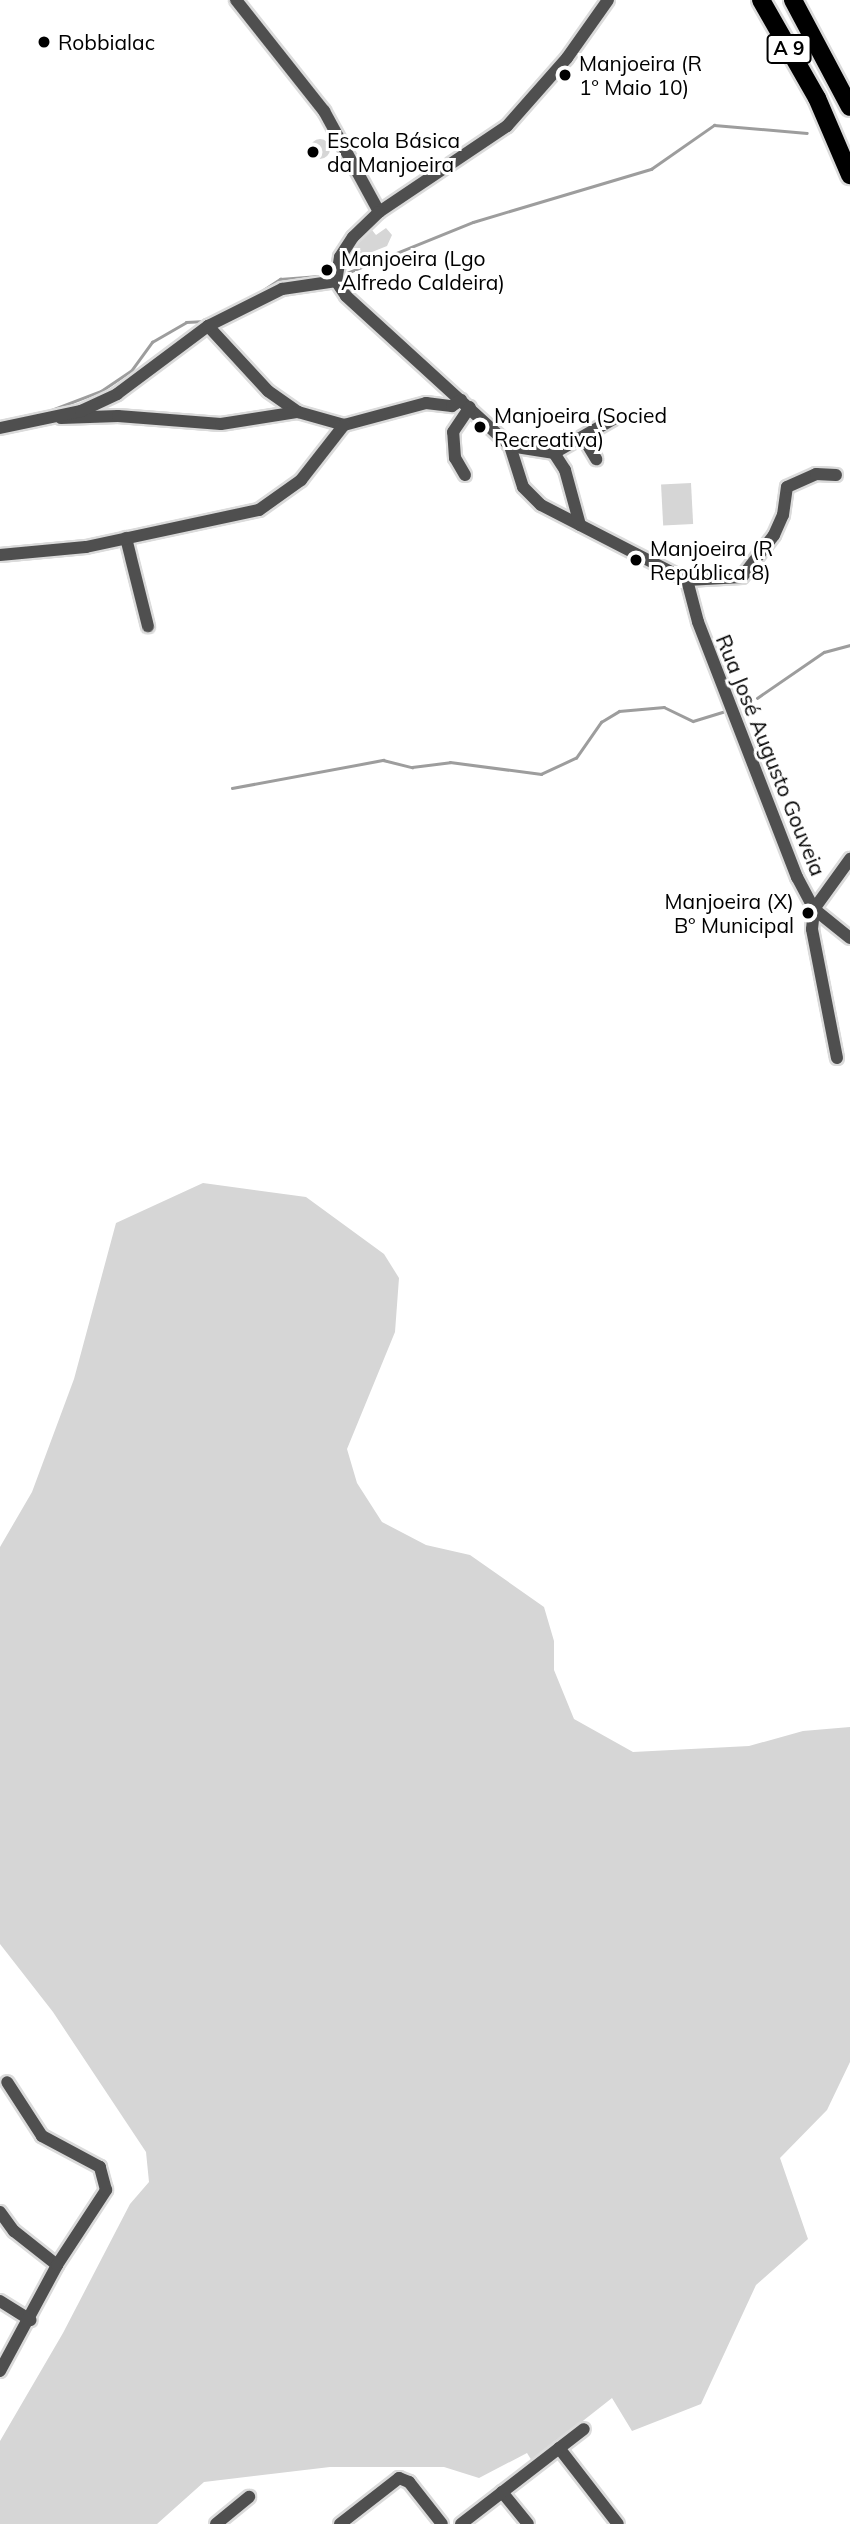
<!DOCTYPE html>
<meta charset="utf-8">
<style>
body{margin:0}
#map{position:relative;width:850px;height:2524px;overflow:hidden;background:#fff;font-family:Mulish,sans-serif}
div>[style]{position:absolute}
.green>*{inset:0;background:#d6d6d6;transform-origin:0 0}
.round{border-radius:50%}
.stream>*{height:2.5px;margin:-1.25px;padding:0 1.25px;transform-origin:1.25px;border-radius:1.25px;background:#9d9d9d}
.roads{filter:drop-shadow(2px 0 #dbdbdb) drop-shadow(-2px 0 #dbdbdb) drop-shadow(0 2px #dbdbdb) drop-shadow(0 -2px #dbdbdb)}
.minor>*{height:12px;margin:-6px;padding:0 6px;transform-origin:6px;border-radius:6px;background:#4f4f4f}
.highway>*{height:18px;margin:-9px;padding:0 9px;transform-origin:9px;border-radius:9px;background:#000}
.dots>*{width:19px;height:19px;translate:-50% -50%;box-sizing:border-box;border:4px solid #fff;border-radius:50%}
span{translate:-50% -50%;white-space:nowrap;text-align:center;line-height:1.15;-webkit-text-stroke:6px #fff;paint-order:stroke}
.shield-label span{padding:2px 5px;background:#fff;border:2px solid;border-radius:5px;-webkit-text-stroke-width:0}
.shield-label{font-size:19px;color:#000;font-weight:700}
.poi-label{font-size:21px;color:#000}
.left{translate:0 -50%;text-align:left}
.right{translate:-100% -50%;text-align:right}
.street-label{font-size:21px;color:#000}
</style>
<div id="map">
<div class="green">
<i class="round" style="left:310px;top:139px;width:20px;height:20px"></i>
<i style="clip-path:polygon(386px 228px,392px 235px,387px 246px,362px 256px,345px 270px,358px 240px,372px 230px,376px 235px)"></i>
<i style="left:691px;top:483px;width:41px;height:30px;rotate:87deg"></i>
<i style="clip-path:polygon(203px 1183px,306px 1197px,384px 1254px,399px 1278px,395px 1332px,347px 1449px,357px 1483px,382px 1522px,426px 1545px,470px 1555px,544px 1607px,554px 1641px,554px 1670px,574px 1719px,633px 1752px,749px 1746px,803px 1731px,850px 1727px,850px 2062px,827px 2110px,780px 2158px,808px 2239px,756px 2285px,701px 2404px,632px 2431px,612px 2398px,532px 2461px,527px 2453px,479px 2478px,444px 2467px,330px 2467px,204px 2482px,157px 2524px,0 2524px,0 2441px,63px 2333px,130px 2204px,149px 2182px,146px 2152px,53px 2012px,0 1944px,0 1547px,32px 1492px,74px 1379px,116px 1223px)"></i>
</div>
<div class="stream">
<i style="left:342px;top:275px;width:141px;rotate:-22deg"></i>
<i style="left:473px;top:222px;width:186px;rotate:-16.6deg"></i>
<i style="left:651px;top:169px;width:77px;rotate:-34.9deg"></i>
<i style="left:714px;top:125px;width:93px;rotate:4.9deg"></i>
<i style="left:251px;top:298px;width:35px;rotate:-33deg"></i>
<i style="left:280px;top:279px;width:52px;rotate:-4.4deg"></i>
<i style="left:41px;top:414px;width:64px;rotate:-21deg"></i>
<i style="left:101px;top:391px;width:36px;rotate:-34deg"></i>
<i style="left:131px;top:371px;width:36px;rotate:-54deg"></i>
<i style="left:152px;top:342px;width:39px;rotate:-30deg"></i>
<i style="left:186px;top:322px;width:19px;rotate:-3deg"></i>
<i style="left:757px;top:698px;width:81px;rotate:-34.5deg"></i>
<i style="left:824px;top:652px;width:27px;rotate:-15deg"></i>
<i style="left:232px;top:788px;width:154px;rotate:-10.5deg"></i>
<i style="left:383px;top:760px;width:30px;rotate:14deg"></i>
<i style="left:412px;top:767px;width:38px;rotate:-7deg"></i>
<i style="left:450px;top:762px;width:92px;rotate:7.5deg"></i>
<i style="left:541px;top:774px;width:38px;rotate:-25deg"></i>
<i style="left:576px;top:758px;width:44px;rotate:-55.2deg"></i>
<i style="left:601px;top:722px;width:21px;rotate:-31deg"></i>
<i style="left:619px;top:711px;width:45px;rotate:-5.1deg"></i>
<i style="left:664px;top:707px;width:32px;rotate:26deg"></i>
<i style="left:693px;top:721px;width:31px;rotate:-17deg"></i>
</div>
<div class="roads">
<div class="minor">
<i style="left:236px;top:0;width:142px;rotate:51.6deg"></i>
<i style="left:324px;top:111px;width:115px;rotate:61.4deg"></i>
<i style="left:608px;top:0;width:71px;rotate:125.3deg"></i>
<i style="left:567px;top:58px;width:91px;rotate:131.4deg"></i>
<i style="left:507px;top:126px;width:154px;rotate:146.1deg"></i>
<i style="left:379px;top:212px;width:36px;rotate:136deg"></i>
<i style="left:353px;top:237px;width:24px;rotate:123deg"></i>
<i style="left:340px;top:257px;width:24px;rotate:99deg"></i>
<i style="left:336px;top:281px;width:18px;rotate:56deg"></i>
<i style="left:346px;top:296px;width:222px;rotate:42.4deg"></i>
<i style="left:510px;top:446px;width:43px;rotate:72.4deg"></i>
<i style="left:523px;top:487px;width:25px;rotate:45deg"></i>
<i style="left:541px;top:505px;width:164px;rotate:27.2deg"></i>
<i style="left:687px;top:580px;width:43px;rotate:75.3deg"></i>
<i style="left:698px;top:622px;width:274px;rotate:68.8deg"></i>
<i style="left:797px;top:877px;width:36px;rotate:62deg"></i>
<i style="left:814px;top:909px;width:46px;rotate:38.9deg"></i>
<i style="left:208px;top:326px;width:88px;rotate:47.3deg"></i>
<i style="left:268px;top:391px;width:37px;rotate:35deg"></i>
<i style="left:61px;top:418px;width:57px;rotate:-2deg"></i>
<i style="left:118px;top:416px;width:103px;rotate:4.4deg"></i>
<i style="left:221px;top:424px;width:78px;rotate:-8.9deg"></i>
<i style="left:298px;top:412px;width:48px;rotate:15.8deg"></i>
<i style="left:344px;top:425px;width:85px;rotate:-15deg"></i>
<i style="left:426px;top:403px;width:26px;rotate:7deg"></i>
<i style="left:452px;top:406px;width:11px;rotate:-34deg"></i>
<i style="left:0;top:428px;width:83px;rotate:-11.9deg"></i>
<i style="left:81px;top:411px;width:40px;rotate:-25deg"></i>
<i style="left:117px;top:394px;width:114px;rotate:-36.8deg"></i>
<i style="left:208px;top:326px;width:83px;rotate:-26.6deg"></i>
<i style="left:282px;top:289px;width:55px;rotate:-8.4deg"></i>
<i style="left:583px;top:437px;width:26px;rotate:59deg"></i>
<i style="left:510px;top:446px;width:45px;rotate:9deg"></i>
<i style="left:554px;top:453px;width:70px;rotate:-29.8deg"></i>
<i style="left:554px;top:453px;width:20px;rotate:57deg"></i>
<i style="left:565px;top:470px;width:57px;rotate:74.7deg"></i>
<i style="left:465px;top:475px;width:20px;rotate:-120deg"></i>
<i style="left:455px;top:458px;width:26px;rotate:-94deg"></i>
<i style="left:453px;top:432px;width:30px;rotate:-56deg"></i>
<i style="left:126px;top:538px;width:91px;rotate:76deg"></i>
<i style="left:0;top:555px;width:86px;rotate:-5.3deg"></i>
<i style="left:86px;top:547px;width:177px;rotate:-12.1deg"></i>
<i style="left:259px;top:510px;width:52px;rotate:-35.5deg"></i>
<i style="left:301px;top:480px;width:70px;rotate:-52deg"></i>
<i style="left:687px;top:580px;width:55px;rotate:-3.1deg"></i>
<i style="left:742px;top:577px;width:53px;rotate:-52.7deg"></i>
<i style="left:774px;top:535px;width:22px;rotate:-66deg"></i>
<i style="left:783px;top:515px;width:28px;rotate:-82deg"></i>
<i style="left:787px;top:487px;width:32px;rotate:-24deg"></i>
<i style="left:816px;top:474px;width:20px;rotate:3deg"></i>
<i style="left:837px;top:1058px;width:131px;rotate:-101deg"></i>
<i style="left:812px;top:929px;width:20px;rotate:-84deg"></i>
<i style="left:814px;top:909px;width:62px;rotate:-54.2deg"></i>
<i style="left:0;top:2212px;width:24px;rotate:54deg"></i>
<i style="left:14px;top:2231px;width:55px;rotate:38.3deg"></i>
<i style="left:0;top:2301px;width:36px;rotate:32deg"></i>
<i style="left:0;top:2371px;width:120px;rotate:-61.7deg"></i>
<i style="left:57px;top:2265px;width:90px;rotate:-56.8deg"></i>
<i style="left:106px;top:2190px;width:24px;rotate:-105deg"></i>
<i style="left:100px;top:2167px;width:66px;rotate:-151.9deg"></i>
<i style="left:42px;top:2136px;width:64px;rotate:-122.9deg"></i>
<i style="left:559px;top:2448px;width:96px;rotate:52.2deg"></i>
<i style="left:502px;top:2492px;width:41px;rotate:50.9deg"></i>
<i style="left:216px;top:2524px;width:43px;rotate:-39.3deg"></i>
<i style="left:340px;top:2524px;width:75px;rotate:-37.9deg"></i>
<i style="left:399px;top:2478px;width:11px;rotate:22deg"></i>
<i style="left:409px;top:2482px;width:53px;rotate:51.8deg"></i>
<i style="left:461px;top:2524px;width:155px;rotate:-37.7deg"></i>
</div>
<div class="highway">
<i style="left:761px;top:0;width:113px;rotate:60.3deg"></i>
<i style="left:817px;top:98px;width:84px;rotate:66.8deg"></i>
<i style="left:793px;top:0;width:121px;rotate:62deg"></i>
</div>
</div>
<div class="dots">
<i style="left:44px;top:42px;background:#000"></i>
<i style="left:565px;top:75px;background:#000"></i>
<i style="left:313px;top:152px;background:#000"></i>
<i style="left:327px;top:270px;background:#000"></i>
<i style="left:480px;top:427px;background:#000"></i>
<i style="left:636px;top:560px;background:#000"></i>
<i style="left:808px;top:913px;background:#000"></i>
</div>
<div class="shield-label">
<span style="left:789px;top:49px">A 9</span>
</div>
<div class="poi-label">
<span class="left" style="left:58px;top:42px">Robbialac</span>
<span class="left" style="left:579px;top:75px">Manjoeira (R<br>1º Maio 10)</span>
<span class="left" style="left:327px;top:152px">Escola Básica<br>da Manjoeira</span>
<span class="left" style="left:341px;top:270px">Manjoeira (Lgo<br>Alfredo Caldeira)</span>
<span class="left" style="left:494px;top:427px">Manjoeira (Socied<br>Recreativa)</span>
<span class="left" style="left:650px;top:560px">Manjoeira (R<br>República 8)</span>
<span class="right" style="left:794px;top:913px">Manjoeira (X)<br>Bº Municipal</span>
</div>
<div class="street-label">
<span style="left:771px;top:755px;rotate:68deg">Rua José Augusto Gouveia</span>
</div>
</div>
